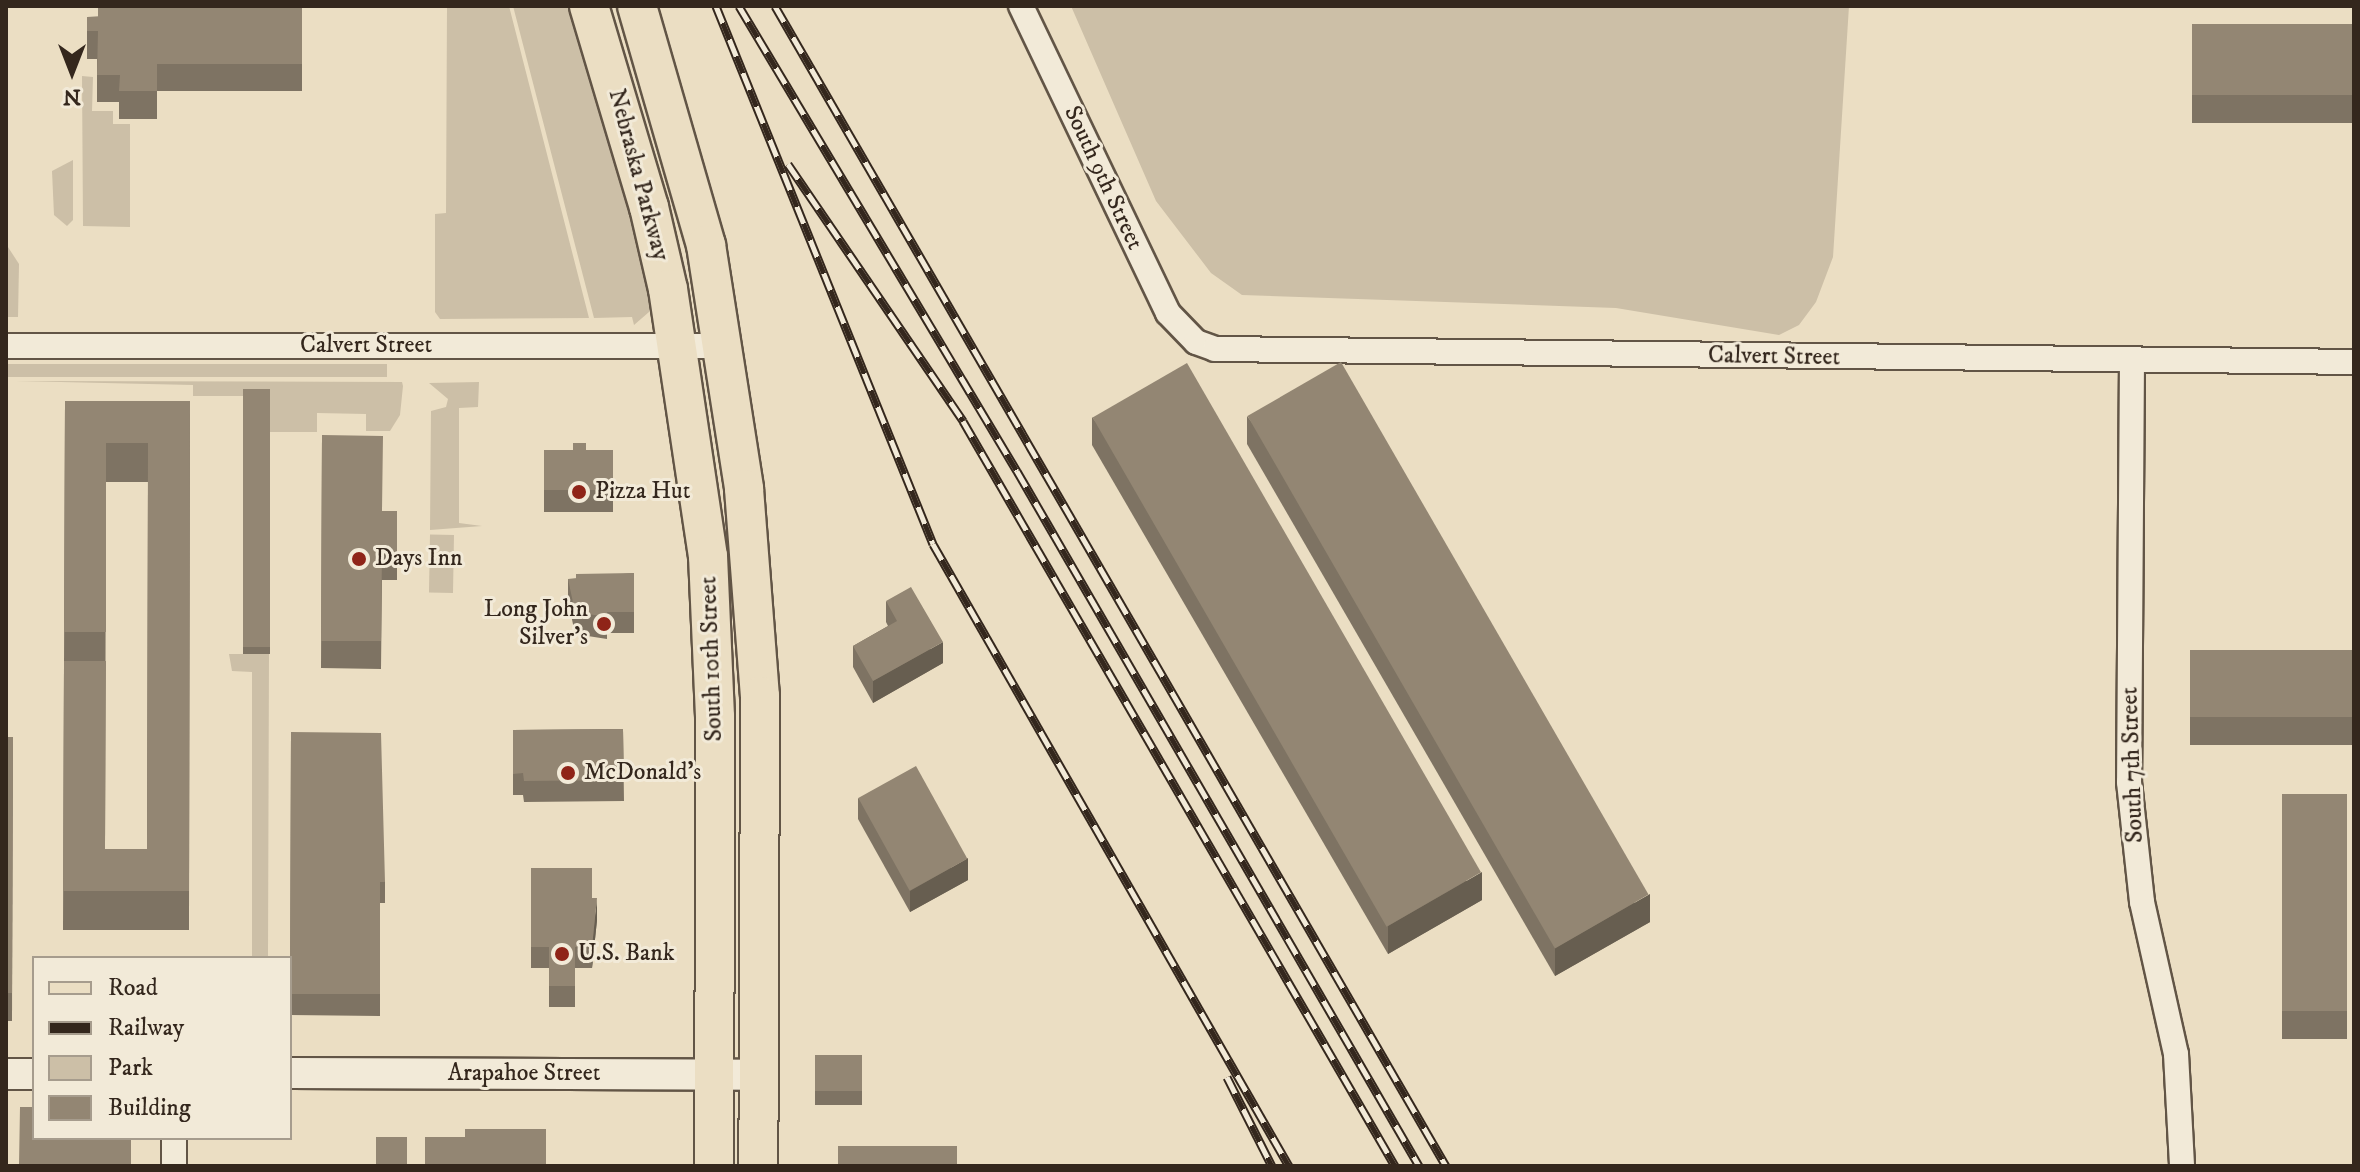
<!DOCTYPE html>
<style>
body{margin:0}
#map{position:relative;width:2360px;height:1172px;overflow:hidden;background:#ebdec3;font-family:"IM FELL DW Pica",serif}
div>[style]{position:absolute}
.green>*{inset:0;background:#ccbfa7;transform-origin:0 0}
.roads{filter:drop-shadow(2px 0 #625546) drop-shadow(-2px 0 #625546) drop-shadow(0 2px #625546) drop-shadow(0 -2px #625546)}
.minor>*{height:24px;margin:-12px;padding:0 12px;transform-origin:12px;border-radius:12px;background:#f2ead8}
.tertiary>*{height:30px;margin:-15px;padding:0 15px;transform-origin:15px;border-radius:15px;background:#f2ead8}
.primary>*{height:38px;margin:-19px;padding:0 19px;transform-origin:19px;border-radius:19px;background:#ebdec3}
.rail>*{height:9px;margin-top:-4.5px;transform-origin:0;background:repeating-linear-gradient(90deg,#f2ead8 0 18px,#34271d 0 36px);box-sizing:border-box;border-block:2px solid #34271d}
.wall>*{inset:0;background:#7e7363;transform-origin:0 0}
.shaded-wall>*{inset:0;background:#675e50}
.building>*{inset:0;background:#938673;transform-origin:0 0}
.dots>*{width:22px;height:22px;translate:-50% -50%;box-sizing:border-box;border:4px solid #f2ead8;border-radius:50%}
span{translate:-50% -50%;white-space:nowrap;text-align:center;line-height:1.15;-webkit-text-stroke:6px #f2ead8;paint-order:stroke}
.street-label{font-size:24px;color:#34271d}
.poi-label{font-size:24px;color:#34271d}
.left{translate:0 -50%;text-align:left}
.right{translate:-100% -50%;text-align:right}
.frame{position:absolute;inset:0;border:8px solid #34271d;pointer-events:none}
.legend{position:absolute;left:32px;top:956px;width:260px;height:184px;box-sizing:border-box;background:#f2ead8;border:2px solid #a69c8d;margin:0;padding:10px 14px;list-style:none;font-size:24px;color:#34271d}
.legend li{display:flex;align-items:center;gap:16px;height:40px}
.legend b{width:40px;border:2px solid #a69c8d}
.north{position:absolute;left:32px;top:32px;width:80px;height:80px;-webkit-text-stroke:6px #f2ead8;paint-order:stroke;rotate:180deg;font-size:22px;font-weight:700;line-height:32px;text-align:center;color:#34271d}
.north::after{content:'';display:block;margin:auto;width:28px;height:36px;background:#34271d;clip-path:polygon(50% 0,100% 100%,50% 72%,0 100%)}
</style>
<div id="map">
<div class="green">
<i style="clip-path:polygon(447px 6px,509px 6px,589px 318px,440px 319px,435px 312px,435px 214px,446px 213px)"></i>
<i style="clip-path:polygon(513px 6px,572px 6px,611px 125px,652px 299px,649px 312px,634px 325px,632px 317px,594px 318px)"></i>
<i style="clip-path:polygon(1071px 6px,1849px 6px,1833px 257px,1816px 302px,1799px 325px,1779px 335px,1616px 308px,1242px 295px,1211px 273px,1156px 201px)"></i>
<i style="clip-path:polygon(82px 76px,93px 77px,92px 111px,113px 111px,113px 124px,130px 124px,130px 227px,83px 226px)"></i>
<i style="clip-path:polygon(73px 160px,73px 220px,67px 226px,54px 215px,52px 171px)"></i>
<i style="clip-path:polygon(6px 244px,19px 264px,18px 317px,6px 317px)"></i>
<i style="left:6px;top:364px;width:381px;height:13px"></i>
<i style="clip-path:polygon(16px 381px,402px 382px,403px 386px,400px 415px,390px 431px,366px 431px,366px 414px,317px 413px,317px 432px,270px 432px,270px 396px,193px 396px,193px 385px)"></i>
<i style="clip-path:polygon(479px 382px,478px 407px,459px 408px,459px 523px,482px 526px,430px 530px,431px 411px,446px 407px,448px 399px,429px 383px)"></i>
<i style="left:454px;top:535px;width:58px;height:24px;rotate:91deg"></i>
<i style="clip-path:polygon(229px 654px,269px 654px,268px 958px,252px 958px,252px 672px,232px 671px)"></i>
</div>
<div class="roads">
<div class="minor">
<i style="left:1021px;top:6px;width:340px;rotate:64.4deg"></i>
<i style="left:1168px;top:313px;width:40px;rotate:46deg"></i>
<i style="left:1196px;top:342px;width:20px;rotate:20deg"></i>
<i style="left:1215px;top:349px;width:1139px;rotate:0.65deg"></i>
<i style="left:6px;top:346px;width:719px"></i>
<i style="left:2132px;top:360px;width:422px;rotate:90.4deg"></i>
<i style="left:2129px;top:782px;width:121px;rotate:83.8deg"></i>
<i style="left:2142px;top:902px;width:156px;rotate:77.4deg"></i>
<i style="left:2176px;top:1054px;width:112px;rotate:86.9deg"></i>
<i style="left:174px;top:1166px;width:28px;rotate:-90deg"></i>
</div>
<div class="tertiary">
<i style="left:290px;top:1073px;width:469px;rotate:0.2deg"></i>
<i style="left:6px;top:1074px;width:28px"></i>
</div>
<div class="primary">
<i style="left:589px;top:6px;width:210px;rotate:73.4deg"></i>
<i style="left:649px;top:207px;width:84px;rotate:77deg"></i>
<i style="left:668px;top:289px;width:270px;rotate:81.5deg"></i>
<i style="left:708px;top:556px;width:161px;rotate:87.5deg"></i>
<i style="left:715px;top:717px;width:449px;rotate:90.1deg"></i>
<i style="left:637px;top:6px;width:249px;rotate:73.9deg"></i>
<i style="left:706px;top:245px;width:247px;rotate:81.1deg"></i>
<i style="left:744px;top:489px;width:208px;rotate:85.6deg"></i>
<i style="left:760px;top:696px;width:470px;rotate:90.2deg"></i>
</div>
</div>
<div class="rail">
<i style="left:716px;top:6px;width:580px;rotate:68.03deg"></i>
<i style="left:933px;top:544px;width:717px;rotate:60.22deg"></i>
<i style="left:739px;top:6px;width:542px;rotate:59.13deg"></i>
<i style="left:1017px;top:471px;width:803px;rotate:59.95deg"></i>
<i style="left:775px;top:6px;width:1340px;rotate:59.95deg"></i>
<i style="left:788px;top:164px;width:311px;rotate:55.7deg"></i>
<i style="left:963px;top:421px;width:861px;rotate:59.89deg"></i>
<i style="left:1227px;top:1077px;width:100px;rotate:63.2deg"></i>
</div>
<div class="wall">
<i style="clip-path:polygon(302px 6px,302px 91px,157px 91px,157px 119px,119px 119px,119px 102px,97px 102px,97px 59px,87px 59px,87px 17px)"></i>
<i style="left:2192px;top:24px;width:162px;height:99px"></i>
<i style="left:243px;top:389px;width:27px;height:265px"></i>
<i style="clip-path:polygon(evenodd,65px 401px,190px 401px,189px 930px,63px 930px,65px 401px,106px 482px,148px 482px,147px 849px,105px 849px,106px 482px)"></i>
<i style="clip-path:polygon(1247px 416px,1650px 922px,1555px 976px,1247px 444px)"></i>
<i style="clip-path:polygon(1092px 417px,1482px 900px,1388px 954px,1092px 445px)"></i>
<i style="clip-path:polygon(322px 435px,382px 511px,397px 511px,397px 580px,382px 580px,381px 669px,321px 668px)"></i>
<i style="left:544px;top:450px;width:69px;height:62px"></i>
<i style="clip-path:polygon(634px 573px,634px 633px,607px 633px,607px 639px,575px 634px,568px 600px,568px 579px)"></i>
<i style="clip-path:polygon(886px 601px,943px 663px,873px 703px,853px 667px,853px 646px,888px 626px,886px 622px)"></i>
<i style="left:2190px;top:650px;width:164px;height:95px"></i>
<i style="clip-path:polygon(623px 729px,624px 801px,524px 802px,523px 795px,513px 795px,513px 730px)"></i>
<i style="clip-path:polygon(291px 732px,385px 882px,385px 903px,380px 903px,380px 1016px,290px 1015px)"></i>
<i style="clip-path:polygon(6px 737px,13px 737px,12px 1021px,6px 1021px)"></i>
<i style="left:2282px;top:794px;width:65px;height:245px"></i>
<i style="clip-path:polygon(858px 798px,968px 880px,910px 912px,858px 819px)"></i>
<i style="clip-path:polygon(531px 868px,592px 898px,597px 920px,592px 968px,575px 968px,575px 1007px,549px 1007px,549px 968px,531px 968px)"></i>
<i style="left:815px;top:1055px;width:47px;height:50px"></i>
</div>
<div class="shaded-wall">
<i style="clip-path:polygon(943px 642px,943px 663px,873px 703px,873px 681px)"></i>
<i style="clip-path:polygon(968px 858px,968px 880px,910px 912px,910px 891px)"></i>
<i style="clip-path:polygon(1482px 872px,1482px 900px,1388px 954px,1388px 926px)"></i>
<i style="clip-path:polygon(1650px 894px,1650px 922px,1555px 976px,1555px 948px)"></i>
<i style="clip-path:polygon(597px 898px,597px 920px,592px 968px,592px 947px)"></i>
</div>
<div class="building">
<i style="clip-path:polygon(98px 6px,302px 6px,302px 64px,157px 64px,157px 91px,119px 91px,120px 75px,97px 75px,98px 31px,87px 31px,87px 17px,98px 17px)"></i>
<i style="left:2192px;top:24px;width:162px;height:71px"></i>
<i style="left:1341px;top:362px;width:615px;height:108px;rotate:60deg"></i>
<i style="left:1187px;top:363px;width:588px;height:109px;rotate:60deg"></i>
<i style="left:243px;top:389px;width:27px;height:258px"></i>
<i style="clip-path:polygon(65px 401px,190px 401px,189px 891px,63px 891px,64px 661px,106px 661px,105px 849px,147px 849px,148px 443px,106px 443px,106px 632px,64px 632px)"></i>
<i style="clip-path:polygon(322px 435px,383px 436px,382px 511px,397px 511px,397px 552px,382px 552px,381px 641px,321px 641px)"></i>
<i style="clip-path:polygon(573px 443px,586px 443px,586px 450px,613px 450px,613px 490px,544px 490px,544px 450px,573px 450px)"></i>
<i style="clip-path:polygon(634px 573px,634px 612px,607px 612px,607px 617px,575px 612px,568px 579px,576px 579px,576px 574px)"></i>
<i style="clip-path:polygon(911px 587px,943px 642px,873px 681px,853px 646px,897px 621px,886px 601px)"></i>
<i style="left:2190px;top:650px;width:164px;height:67px"></i>
<i style="clip-path:polygon(623px 729px,624px 780px,524px 781px,523px 773px,513px 774px,513px 730px)"></i>
<i style="clip-path:polygon(291px 732px,381px 733px,385px 882px,380px 882px,380px 994px,290px 994px)"></i>
<i style="clip-path:polygon(6px 737px,13px 737px,12px 993px,6px 993px)"></i>
<i style="left:916px;top:766px;width:106px;height:66px;rotate:61deg"></i>
<i style="left:2282px;top:794px;width:65px;height:217px"></i>
<i style="clip-path:polygon(531px 868px,592px 868px,592px 898px,597px 898px,592px 947px,575px 947px,575px 986px,549px 986px,549px 947px,531px 947px)"></i>
<i style="left:815px;top:1055px;width:47px;height:36px"></i>
<i style="clip-path:polygon(20px 1107px,34px 1107px,34px 1138px,131px 1138px,131px 1166px,19px 1165px)"></i>
<i style="clip-path:polygon(465px 1129px,546px 1129px,546px 1166px,425px 1166px,425px 1137px,465px 1137px)"></i>
<i style="left:376px;top:1137px;width:31px;height:29px"></i>
<i style="left:957px;top:1146px;width:20px;height:119px;rotate:90deg"></i>
</div>
<div class="dots">
<i style="left:579px;top:492px;background:#8f2418"></i>
<i style="left:359px;top:559px;background:#8f2418"></i>
<i style="left:604px;top:624px;background:#8f2418"></i>
<i style="left:568px;top:773px;background:#8f2418"></i>
<i style="left:562px;top:954px;background:#8f2418"></i>
</div>
<div class="street-label">
<span style="left:638px;top:175px;rotate:75deg">Nebraska Parkway</span>
<span style="left:1103px;top:178px;rotate:65deg">South 9th Street</span>
<span style="left:366px;top:346px">Calvert Street</span>
<span style="left:1774px;top:357px;rotate:1deg">Calvert Street</span>
<span style="left:712px;top:659px;rotate:-92deg">South 10th Street</span>
<span style="left:2133px;top:765px;rotate:-92deg">South 7th Street</span>
<span style="left:524px;top:1074px">Arapahoe Street</span>
</div>
<div class="poi-label">
<span class="left" style="left:595px;top:492px">Pizza Hut</span>
<span class="left" style="left:375px;top:559px">Days Inn</span>
<span class="right" style="left:588px;top:624px">Long John<br>Silver's</span>
<span class="left" style="left:584px;top:773px">McDonald's</span>
<span class="left" style="left:578px;top:954px">U.S. Bank</span>
</div>
<div class="frame"></div>
<ul class="legend">
<li><b style="height:10px;background:#ebdec3"></b>Road</li>
<li><b style="height:10px;background:#34271d"></b>Railway</li>
<li><b style="height:22px;background:#ccbfa7"></b>Park</li>
<li><b style="height:22px;background:#938673"></b>Building</li>
</ul>
<div class="north">N</div>
</div>
